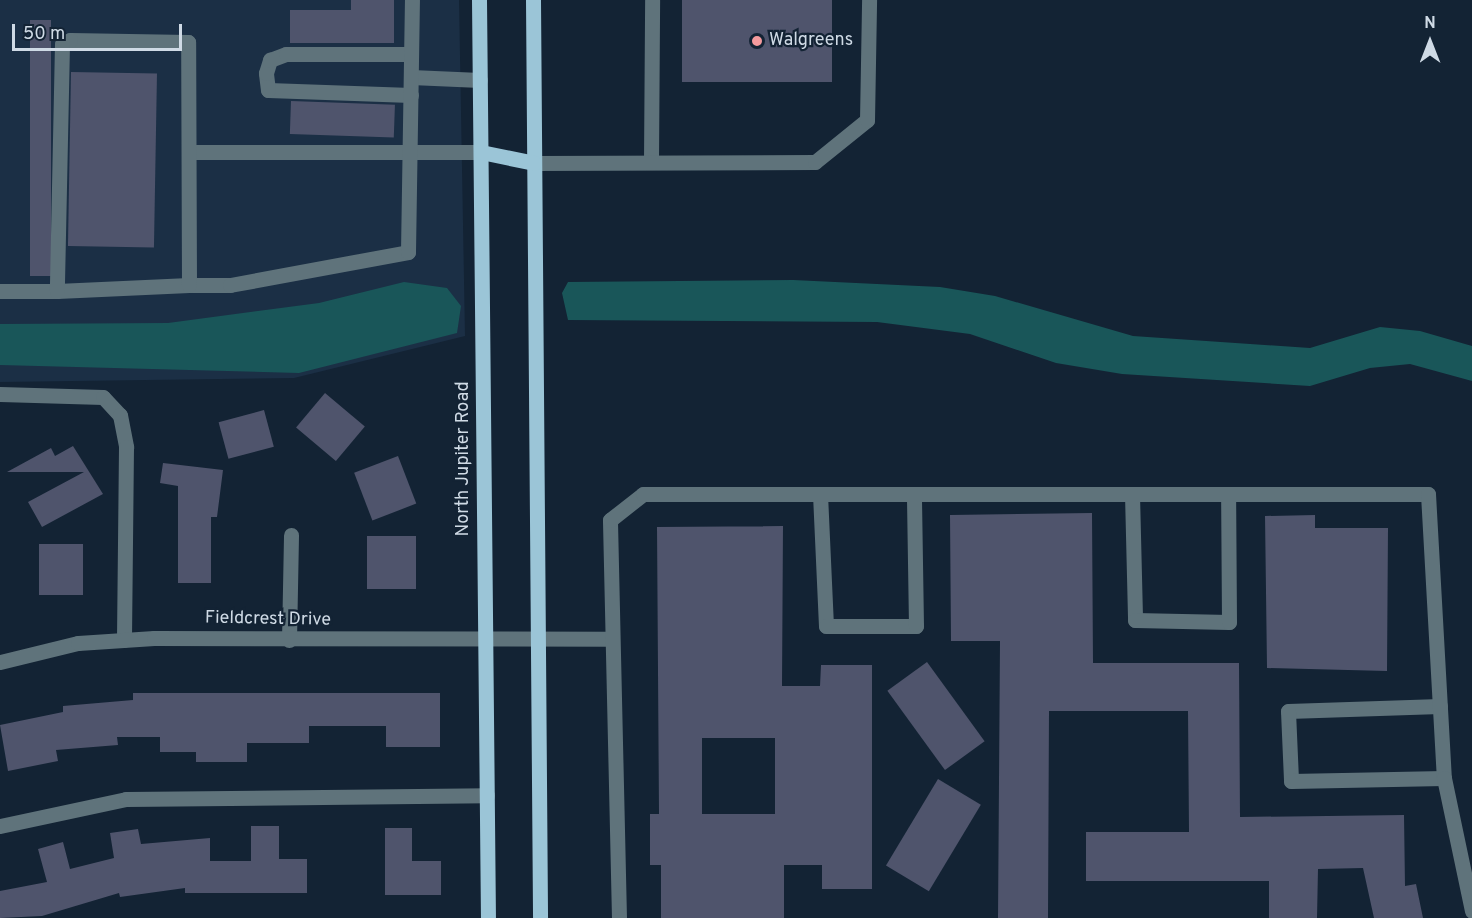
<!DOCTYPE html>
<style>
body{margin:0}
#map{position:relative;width:1472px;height:918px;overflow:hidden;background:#132334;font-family:Overpass,sans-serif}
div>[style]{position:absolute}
.built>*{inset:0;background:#1b2f45}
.water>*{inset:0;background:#195659}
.building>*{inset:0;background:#4f546c;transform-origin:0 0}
.minor>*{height:15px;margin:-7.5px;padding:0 7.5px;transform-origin:7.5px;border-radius:7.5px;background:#5f737b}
.major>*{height:15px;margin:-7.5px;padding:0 7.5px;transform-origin:7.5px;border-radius:7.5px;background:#9bc5d7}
.dots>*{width:16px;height:16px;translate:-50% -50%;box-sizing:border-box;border:3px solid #132334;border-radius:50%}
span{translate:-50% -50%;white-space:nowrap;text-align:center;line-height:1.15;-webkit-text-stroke:4.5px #132334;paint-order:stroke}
.poi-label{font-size:18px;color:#cfdae5}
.left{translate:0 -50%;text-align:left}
.street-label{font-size:18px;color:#cfdae5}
.north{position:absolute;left:1400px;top:12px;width:60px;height:60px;-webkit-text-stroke:4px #132334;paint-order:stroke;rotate:0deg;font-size:16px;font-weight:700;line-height:24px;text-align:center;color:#cfdae5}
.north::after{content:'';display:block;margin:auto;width:21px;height:27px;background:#cfdae5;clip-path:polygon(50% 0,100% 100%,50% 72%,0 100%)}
.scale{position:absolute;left:12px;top:24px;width:170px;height:27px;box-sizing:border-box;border:3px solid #cfdae5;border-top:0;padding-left:8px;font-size:18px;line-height:21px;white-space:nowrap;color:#cfdae5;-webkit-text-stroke:4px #132334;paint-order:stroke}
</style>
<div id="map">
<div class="built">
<i style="clip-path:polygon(0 0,459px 0,465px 336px,294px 378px,0 382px)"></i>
</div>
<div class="water">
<i style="clip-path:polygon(793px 280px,940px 287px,995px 296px,1133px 336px,1310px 348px,1380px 327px,1420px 331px,1472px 346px,1472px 381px,1410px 364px,1370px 368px,1310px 386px,1122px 374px,1056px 363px,970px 334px,877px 322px,568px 320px,562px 293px,568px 282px)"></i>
<i style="clip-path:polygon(404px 282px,447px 288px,461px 306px,457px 333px,299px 373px,0 365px,0 324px,168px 323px,319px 303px)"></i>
</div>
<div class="building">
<i style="clip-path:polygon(351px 0,394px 0,394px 43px,290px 43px,290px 10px,351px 10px)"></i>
<i style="left:682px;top:0;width:150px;height:82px"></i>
<i style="left:30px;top:20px;width:21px;height:256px"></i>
<i style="left:71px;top:72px;width:86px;height:174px;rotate:1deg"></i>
<i style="left:291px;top:101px;width:104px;height:33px;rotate:2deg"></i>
<i style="left:325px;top:393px;width:52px;height:45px;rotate:40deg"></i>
<i style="left:264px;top:410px;width:38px;height:47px;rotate:75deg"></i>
<i style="clip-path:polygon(73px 446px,103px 494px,42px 527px,28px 502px,84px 472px,7px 472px,51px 448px,55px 456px)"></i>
<i style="left:398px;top:456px;width:51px;height:47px;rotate:69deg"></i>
<i style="clip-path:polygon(163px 463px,223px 470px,217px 517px,211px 517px,211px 583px,178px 583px,178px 486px,160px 483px)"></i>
<i style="clip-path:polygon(1092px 513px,1093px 663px,1239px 663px,1240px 817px,1404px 815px,1405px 886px,1416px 884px,1423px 918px,1374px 918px,1363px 868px,1318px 869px,1317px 918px,1269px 918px,1269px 881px,1086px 881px,1086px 832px,1189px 832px,1188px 711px,1049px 711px,1048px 918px,998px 918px,1000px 641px,951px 641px,950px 515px)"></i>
<i style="clip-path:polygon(1315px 515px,1315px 528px,1388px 528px,1387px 671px,1267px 668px,1265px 516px)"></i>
<i style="clip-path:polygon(evenodd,783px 526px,782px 686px,820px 686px,821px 665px,872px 665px,872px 889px,822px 889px,822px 865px,784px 865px,784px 918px,661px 918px,661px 865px,650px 865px,650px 814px,659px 814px,657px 527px,783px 526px,702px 738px,775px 738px,775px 814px,702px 814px,702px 738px)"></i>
<i style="left:367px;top:536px;width:49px;height:53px"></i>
<i style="left:39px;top:544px;width:44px;height:51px"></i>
<i style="left:927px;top:662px;width:98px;height:49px;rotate:54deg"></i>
<i style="clip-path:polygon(133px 693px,440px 693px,440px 747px,386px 747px,386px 726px,309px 726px,309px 743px,247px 743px,247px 762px,196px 762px,196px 752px,160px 752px,160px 737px,117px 737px,118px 745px,56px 750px,58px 761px,8px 771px,0 725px,63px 712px,63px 706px,133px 700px)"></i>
<i style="left:938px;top:779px;width:50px;height:101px;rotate:31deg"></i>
<i style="clip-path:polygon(251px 826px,279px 826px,279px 859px,307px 859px,307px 893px,185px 893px,185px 888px,120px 897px,119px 893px,42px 916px,0 918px,0 891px,47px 882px,38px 849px,63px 842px,70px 869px,114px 858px,110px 833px,138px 829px,141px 844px,210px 838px,210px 861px,251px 861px)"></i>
<i style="clip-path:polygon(385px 828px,412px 828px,412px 861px,441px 861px,441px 895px,385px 895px)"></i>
</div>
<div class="minor">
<i style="left:411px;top:77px;width:69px;rotate:2.5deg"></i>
<i style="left:411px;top:95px;width:143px;rotate:-178deg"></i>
<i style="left:268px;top:90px;width:17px;rotate:-97deg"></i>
<i style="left:266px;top:73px;width:14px;rotate:-73deg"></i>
<i style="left:270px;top:60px;width:17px;rotate:-21deg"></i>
<i style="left:286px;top:54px;width:125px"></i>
<i style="left:191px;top:152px;width:290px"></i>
<i style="left:651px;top:162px;width:162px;rotate:-89.6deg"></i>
<i style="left:534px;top:163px;width:281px;rotate:-0.2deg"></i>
<i style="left:815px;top:162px;width:67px;rotate:-38.9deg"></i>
<i style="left:867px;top:120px;width:120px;rotate:-89deg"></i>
<i style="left:189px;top:285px;width:41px"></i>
<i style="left:230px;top:285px;width:181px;rotate:-10.5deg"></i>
<i style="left:408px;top:252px;width:252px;rotate:-89.1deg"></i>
<i style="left:0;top:291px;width:57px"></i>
<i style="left:57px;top:291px;width:132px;rotate:-2.6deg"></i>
<i style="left:189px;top:285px;width:243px;rotate:-90.2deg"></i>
<i style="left:188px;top:42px;width:118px;rotate:-179deg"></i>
<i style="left:70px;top:40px;width:9px;rotate:153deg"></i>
<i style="left:62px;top:44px;width:247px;rotate:91.2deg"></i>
<i style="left:0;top:394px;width:103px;rotate:1.7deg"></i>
<i style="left:103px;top:397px;width:25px;rotate:47deg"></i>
<i style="left:120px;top:415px;width:33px;rotate:79deg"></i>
<i style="left:126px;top:447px;width:193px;rotate:90.6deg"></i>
<i style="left:820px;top:494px;width:132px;rotate:87.4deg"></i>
<i style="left:826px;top:626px;width:90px"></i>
<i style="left:916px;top:626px;width:132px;rotate:-90.9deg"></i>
<i style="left:1132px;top:494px;width:126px;rotate:88.6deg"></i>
<i style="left:1135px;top:620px;width:94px;rotate:1.2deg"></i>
<i style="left:1229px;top:622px;width:128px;rotate:-90.4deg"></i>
<i style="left:289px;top:640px;width:105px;rotate:-88.9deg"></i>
<i style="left:0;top:662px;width:80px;rotate:-13.7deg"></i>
<i style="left:78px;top:643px;width:76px;rotate:-3.8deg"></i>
<i style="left:154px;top:638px;width:456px;rotate:0.1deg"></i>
<i style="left:1440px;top:706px;width:152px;rotate:178.1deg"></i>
<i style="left:1288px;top:711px;width:70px;rotate:87.5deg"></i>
<i style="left:1291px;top:781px;width:153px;rotate:-1.1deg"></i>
<i style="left:0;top:826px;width:129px;rotate:-12.1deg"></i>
<i style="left:126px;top:799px;width:361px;rotate:-0.6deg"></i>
<i style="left:619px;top:918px;width:398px;rotate:-91.3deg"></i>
<i style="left:610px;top:520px;width:42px;rotate:-38.2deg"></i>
<i style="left:643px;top:494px;width:785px"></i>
<i style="left:1428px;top:494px;width:284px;rotate:86.8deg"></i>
<i style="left:1444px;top:778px;width:136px;rotate:78.1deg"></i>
</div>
<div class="major">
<i style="left:479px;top:0;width:918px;rotate:89.44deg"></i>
<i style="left:533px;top:0;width:918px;rotate:89.56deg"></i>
<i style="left:481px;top:152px;width:54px;rotate:11.7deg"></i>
</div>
<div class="dots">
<i style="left:757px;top:41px;background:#f59b9e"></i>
</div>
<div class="poi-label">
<span class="left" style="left:769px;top:41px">Walgreens</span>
</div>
<div class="street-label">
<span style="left:464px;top:459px;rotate:-90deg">North Jupiter Road</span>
<span style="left:268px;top:620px;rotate:1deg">Fieldcrest Drive</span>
</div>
<div class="north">N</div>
<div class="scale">50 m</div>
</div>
